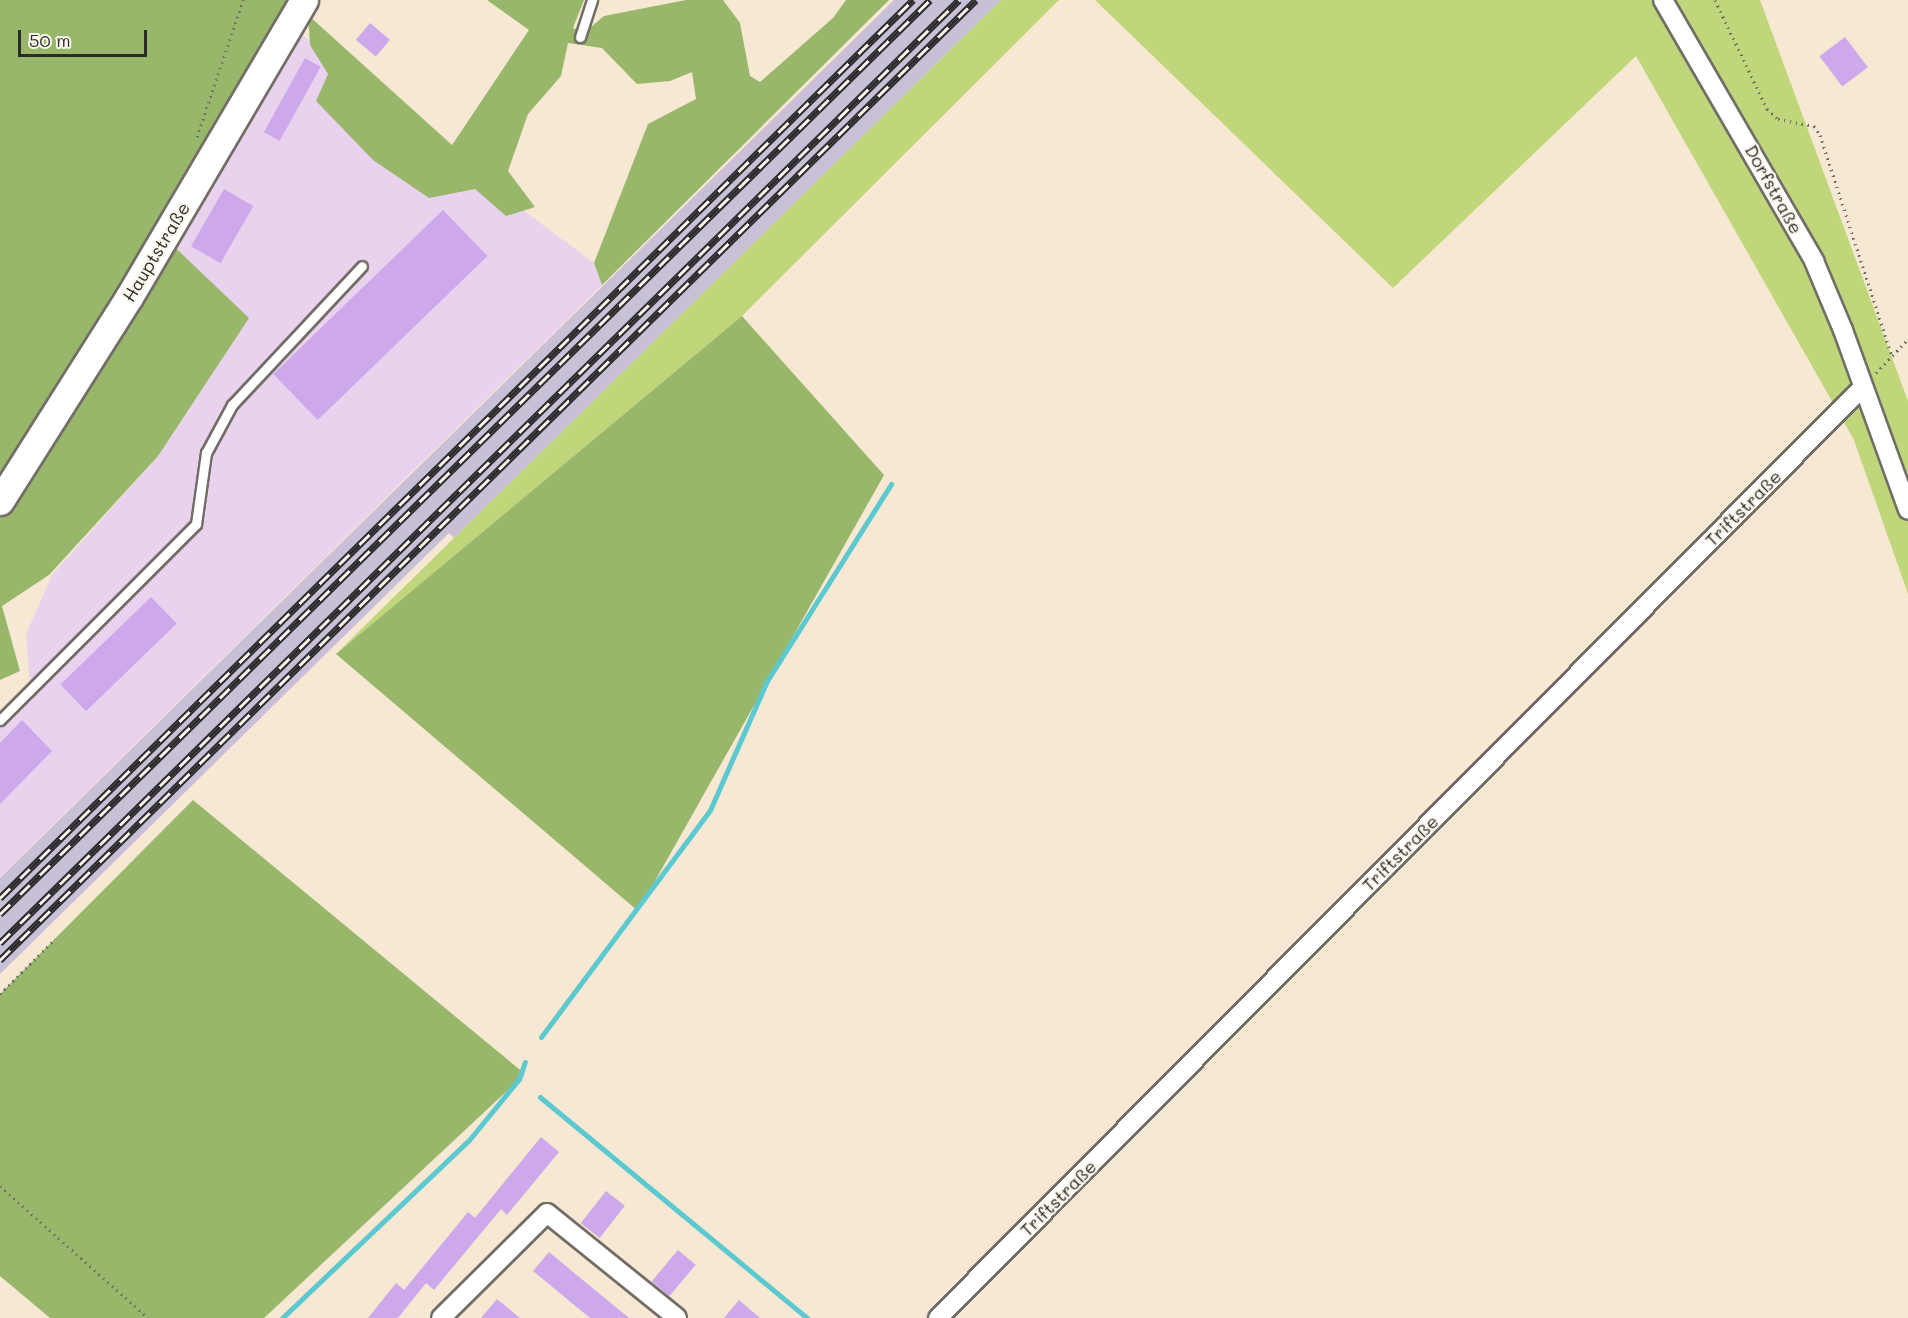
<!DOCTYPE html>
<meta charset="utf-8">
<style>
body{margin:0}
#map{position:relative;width:1908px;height:1318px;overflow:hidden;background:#f6e8d2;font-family:Mali,sans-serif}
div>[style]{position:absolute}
.built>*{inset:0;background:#e9d2ed}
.industrial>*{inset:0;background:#c9bfd7}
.green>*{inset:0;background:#c0d67a}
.forest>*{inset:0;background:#98b76a}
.stream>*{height:5px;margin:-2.5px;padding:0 2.5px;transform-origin:2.5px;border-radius:2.5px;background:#5cc9d0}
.building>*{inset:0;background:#cda9ec;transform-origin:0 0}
.path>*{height:3px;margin-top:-1.5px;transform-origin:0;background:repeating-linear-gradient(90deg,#726d65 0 1.5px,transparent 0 6px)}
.roads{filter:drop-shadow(2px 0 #726d65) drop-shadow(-2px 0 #726d65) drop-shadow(0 2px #726d65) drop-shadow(0 -2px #726d65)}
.lane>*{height:9px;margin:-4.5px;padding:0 4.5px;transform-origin:4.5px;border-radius:4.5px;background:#fff}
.street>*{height:18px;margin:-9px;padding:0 9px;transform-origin:9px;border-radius:9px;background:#fff}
.secondary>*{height:27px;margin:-13.5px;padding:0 13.5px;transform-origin:13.5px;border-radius:13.5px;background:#fff}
.rail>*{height:7px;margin-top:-3.5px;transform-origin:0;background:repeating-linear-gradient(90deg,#fbf7ec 0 14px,#2b2b2b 0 28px);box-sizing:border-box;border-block:2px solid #2b2b2b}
span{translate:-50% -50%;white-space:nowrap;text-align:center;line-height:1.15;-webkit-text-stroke:4.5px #fbf7ec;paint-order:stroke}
.street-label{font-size:18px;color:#2b2b2b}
.scale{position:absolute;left:18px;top:30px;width:129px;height:27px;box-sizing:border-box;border:3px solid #2b2b2b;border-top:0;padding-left:8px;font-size:18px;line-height:21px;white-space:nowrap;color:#2b2b2b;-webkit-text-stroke:4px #fbf7ec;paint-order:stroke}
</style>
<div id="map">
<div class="built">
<i style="clip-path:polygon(296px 30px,481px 179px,594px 263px,602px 285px,0 877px,0 717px,30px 684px,26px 634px,52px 575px,158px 456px,168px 241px)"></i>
</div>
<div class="industrial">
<i style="clip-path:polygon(894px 0,1001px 0,454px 538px,449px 533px,0 974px,0 878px)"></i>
</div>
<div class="green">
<i style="clip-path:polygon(1001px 0,1059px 0,742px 316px,336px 654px)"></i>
<i style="clip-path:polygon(1095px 0,1760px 0,1908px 401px,1908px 594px,1854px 440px,1636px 56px,1393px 288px)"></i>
</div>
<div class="forest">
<i style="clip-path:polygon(0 0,296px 0,162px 235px,249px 318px,158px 456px,49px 575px,2px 606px,20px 671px,0 680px)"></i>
<i style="clip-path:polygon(487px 0,584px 0,573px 28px,585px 32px,604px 16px,686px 0,723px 0,740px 23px,750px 76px,760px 82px,833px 18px,846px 0,889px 0,602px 285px,594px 263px,648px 124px,696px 99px,692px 72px,670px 81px,637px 84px,602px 48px,568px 43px,561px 76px,528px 114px,508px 171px,535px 207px,506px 216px,475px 189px,429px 198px,373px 160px,316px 101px,328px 74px,310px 45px,308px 15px,452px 145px,529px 30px)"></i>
<i style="clip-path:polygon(742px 316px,884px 475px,638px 911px,336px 654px)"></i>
<i style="clip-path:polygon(193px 800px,525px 1074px,264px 1318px,50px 1318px,0 1276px,0 994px)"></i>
</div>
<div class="stream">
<i style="left:541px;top:1037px;width:283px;rotate:-53.3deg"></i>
<i style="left:710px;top:810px;width:141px;rotate:-66.2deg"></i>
<i style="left:767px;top:681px;width:233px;rotate:-57.8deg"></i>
<i style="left:540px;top:1097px;width:347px;rotate:39.6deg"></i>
<i style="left:282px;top:1318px;width:258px;rotate:-43.6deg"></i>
<i style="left:469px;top:1140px;width:79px;rotate:-50.7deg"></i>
<i style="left:519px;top:1079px;width:18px;rotate:-71deg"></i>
</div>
<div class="building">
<i style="left:370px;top:23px;width:26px;height:22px;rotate:40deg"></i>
<i style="left:1845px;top:37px;width:38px;height:32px;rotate:53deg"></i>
<i style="left:305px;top:58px;width:18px;height:85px;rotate:29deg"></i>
<i style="left:224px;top:189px;width:34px;height:66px;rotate:30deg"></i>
<i style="left:443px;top:210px;width:64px;height:236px;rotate:46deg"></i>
<i style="left:151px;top:597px;width:37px;height:126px;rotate:46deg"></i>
<i style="clip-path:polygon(22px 720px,52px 751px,0 804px,0 743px)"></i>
<i style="clip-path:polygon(541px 1137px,559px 1152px,507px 1215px,501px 1209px,434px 1290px,426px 1283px,398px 1318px,368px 1318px,396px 1283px,404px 1290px,468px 1212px,475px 1218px)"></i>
<i style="left:606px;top:1191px;width:24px;height:41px;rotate:38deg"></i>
<i style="left:678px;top:1250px;width:23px;height:41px;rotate:40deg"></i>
<i style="clip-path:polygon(549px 1252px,584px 1281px,629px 1318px,590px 1318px,533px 1271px)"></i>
<i style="clip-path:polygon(497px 1299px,520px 1318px,481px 1318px)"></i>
<i style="clip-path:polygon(739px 1300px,760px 1318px,724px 1318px)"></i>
</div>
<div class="path">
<i style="left:1715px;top:0;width:121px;rotate:64.5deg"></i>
<i style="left:1767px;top:109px;width:15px;rotate:42deg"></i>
<i style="left:1778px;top:119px;width:37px;rotate:11deg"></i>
<i style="left:1814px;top:126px;width:11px;rotate:56deg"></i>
<i style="left:1820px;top:135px;width:232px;rotate:72deg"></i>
<i style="left:197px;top:137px;width:145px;rotate:-71.4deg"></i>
<i style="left:1876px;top:373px;width:47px;rotate:-46.7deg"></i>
<i style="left:0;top:994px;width:78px;rotate:-45deg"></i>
<i style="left:0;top:1186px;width:198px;rotate:41.7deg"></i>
</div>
<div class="roads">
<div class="lane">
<i style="left:580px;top:37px;width:39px;rotate:-72deg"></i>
<i style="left:0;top:720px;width:277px;rotate:-45deg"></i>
<i style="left:196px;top:524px;width:72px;rotate:-82deg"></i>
<i style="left:206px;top:453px;width:55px;rotate:-61.6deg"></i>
<i style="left:232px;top:405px;width:190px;rotate:-46.9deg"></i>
</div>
<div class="street">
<i style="left:1663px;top:0;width:302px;rotate:59.9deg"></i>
<i style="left:1814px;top:261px;width:75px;rotate:67.2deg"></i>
<i style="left:1843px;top:330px;width:191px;rotate:70.1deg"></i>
<i style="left:441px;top:1318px;width:149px;rotate:-44.7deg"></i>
<i style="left:547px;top:1213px;width:167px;rotate:38.9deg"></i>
<i style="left:938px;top:1318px;width:1311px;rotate:-45.19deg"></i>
</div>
<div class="secondary">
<i style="left:0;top:501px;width:241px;rotate:-57.7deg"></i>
<i style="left:129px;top:297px;width:345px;rotate:-59.5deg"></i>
</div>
</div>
<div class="rail">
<i style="left:0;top:898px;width:1281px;rotate:-44.53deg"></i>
<i style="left:0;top:914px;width:1304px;rotate:-44.5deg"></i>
<i style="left:0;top:943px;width:1345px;rotate:-44.52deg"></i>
<i style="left:0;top:960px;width:1369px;rotate:-44.53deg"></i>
</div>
<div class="street-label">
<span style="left:1774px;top:189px;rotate:61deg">Dorfstraße</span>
<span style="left:156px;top:252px;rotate:-59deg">Hauptstraße</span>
<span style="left:1743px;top:508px;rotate:-45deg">Triftstraße</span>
<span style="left:1400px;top:853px;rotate:-45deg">Triftstraße</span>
<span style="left:1058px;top:1198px;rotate:-45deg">Triftstraße</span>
</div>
<div class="scale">50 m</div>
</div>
